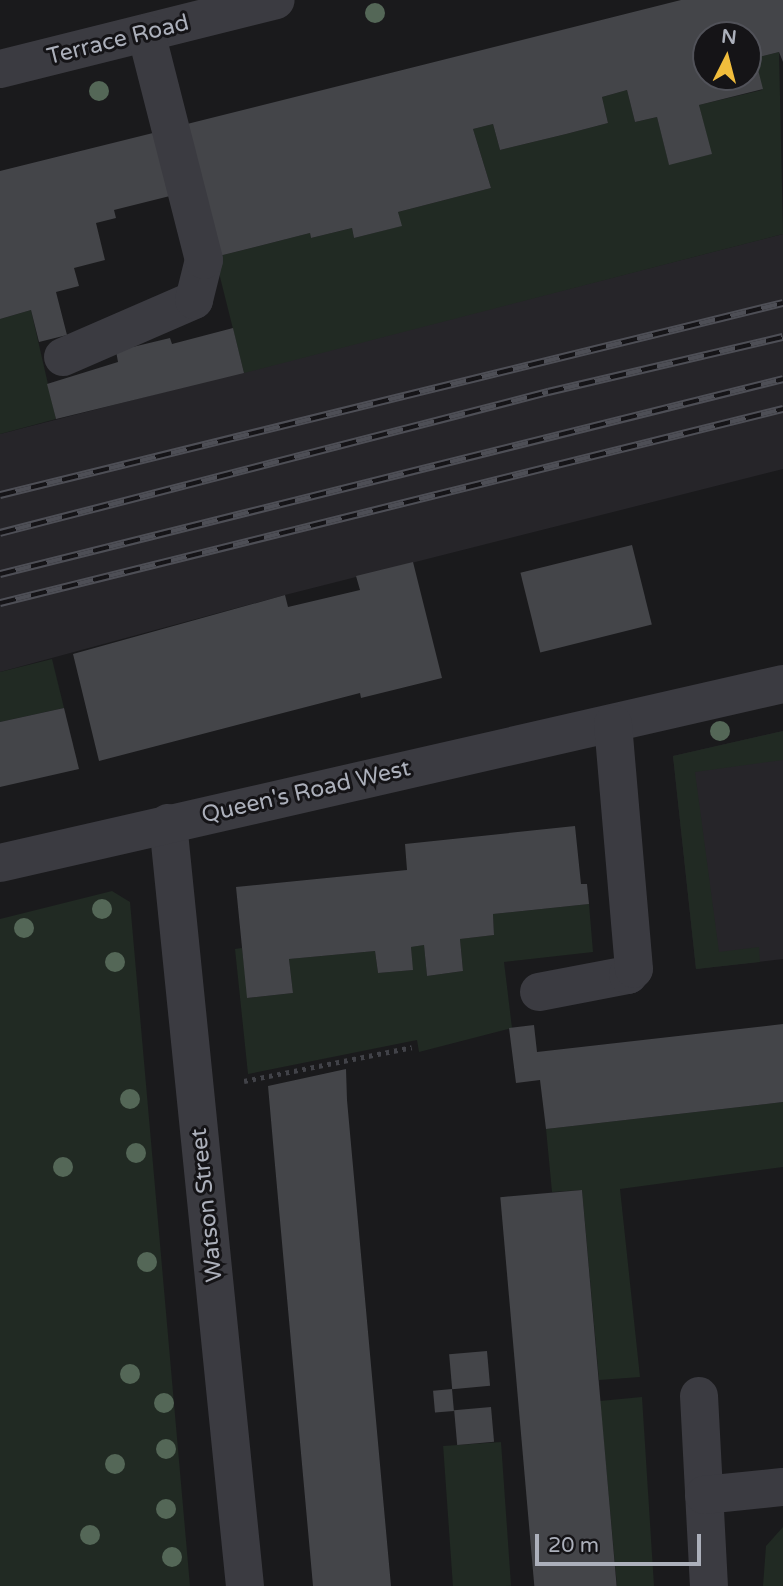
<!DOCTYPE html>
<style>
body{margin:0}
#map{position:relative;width:783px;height:1586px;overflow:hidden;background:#1a1a1c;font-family:"Varela Round",sans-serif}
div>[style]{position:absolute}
.built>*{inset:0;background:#262529}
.green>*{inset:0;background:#212a23;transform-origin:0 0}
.building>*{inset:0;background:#444549;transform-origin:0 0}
.path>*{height:4.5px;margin-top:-2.25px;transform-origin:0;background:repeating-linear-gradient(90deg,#414248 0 3.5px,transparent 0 8.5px)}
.minor>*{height:38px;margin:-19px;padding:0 19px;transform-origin:19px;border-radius:19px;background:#3b3b41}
.rail>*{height:8px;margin-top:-4px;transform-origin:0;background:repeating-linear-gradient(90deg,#151417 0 16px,#4e4f56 0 32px);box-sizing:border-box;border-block:2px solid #4e4f56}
.trees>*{width:20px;height:20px;margin:-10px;border-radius:50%;background:#546757}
span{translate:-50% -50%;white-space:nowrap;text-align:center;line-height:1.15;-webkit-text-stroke:6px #151417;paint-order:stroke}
.street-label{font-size:23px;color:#acb0bb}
.north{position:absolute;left:692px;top:21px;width:70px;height:70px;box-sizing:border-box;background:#151417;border:2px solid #515259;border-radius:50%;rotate:6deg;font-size:19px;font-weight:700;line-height:28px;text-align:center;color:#acb0bb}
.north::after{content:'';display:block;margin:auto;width:24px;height:32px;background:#f1bd3c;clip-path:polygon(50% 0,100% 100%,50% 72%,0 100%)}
.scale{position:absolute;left:535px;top:1534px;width:166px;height:32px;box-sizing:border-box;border:4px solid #acb0bb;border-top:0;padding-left:9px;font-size:21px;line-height:24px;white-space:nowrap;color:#acb0bb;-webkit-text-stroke:5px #151417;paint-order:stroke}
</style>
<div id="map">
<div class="built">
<i style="clip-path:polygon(783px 234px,783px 469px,285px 595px,0 672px,0 434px)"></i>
<i style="clip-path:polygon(783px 731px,783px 959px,696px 969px,673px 756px)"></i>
</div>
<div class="green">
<i style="clip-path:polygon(779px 52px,783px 234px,244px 373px,215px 257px,310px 233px,311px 238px,352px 228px,354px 238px,401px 226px,398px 212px,491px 188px,473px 129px,493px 124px,500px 150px,566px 134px,608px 123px,602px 97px,627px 90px,635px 122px,657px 117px,669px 164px,711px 154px,699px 105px,762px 90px,755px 58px)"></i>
<i style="clip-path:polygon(31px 310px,56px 419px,0 434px,0 319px)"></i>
<i style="clip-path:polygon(52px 659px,64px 708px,0 722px,0 672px)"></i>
<i style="clip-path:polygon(783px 731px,783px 760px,695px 772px,719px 952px,759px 947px,760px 962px,696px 969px,673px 756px)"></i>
<i style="clip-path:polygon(112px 891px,130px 902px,190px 1586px,0 1586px,0 919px)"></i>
<i style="clip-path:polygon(589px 904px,593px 952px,504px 962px,512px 1028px,419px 1052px,417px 1040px,248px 1074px,235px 949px,242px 948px,248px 998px,293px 993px,289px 959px,375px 951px,378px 973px,412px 970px,411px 947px,424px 945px,427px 976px,463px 971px,460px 939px,494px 935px,493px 914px)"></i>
<i style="clip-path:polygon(783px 1102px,783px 1167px,620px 1189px,640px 1377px,599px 1380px,582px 1190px,552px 1192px,546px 1129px)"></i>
<i style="clip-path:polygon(642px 1397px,654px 1586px,617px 1586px,600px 1401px)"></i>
<i style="left:501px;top:1442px;width:144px;height:58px;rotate:86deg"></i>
<i style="clip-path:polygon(783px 1527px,783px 1586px,763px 1586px,766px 1546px)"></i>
</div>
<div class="building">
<i style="clip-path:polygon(evenodd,681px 0,783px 0,783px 62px,779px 52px,755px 58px,763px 89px,699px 105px,712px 154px,669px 165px,657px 117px,635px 122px,627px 90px,602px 97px,608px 123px,566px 134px,500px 150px,493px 124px,473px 129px,491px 188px,398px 212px,402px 226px,354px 238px,352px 228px,311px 238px,310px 233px,215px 257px,179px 126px,681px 0,706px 35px,748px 35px,748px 77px,706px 77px,706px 35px)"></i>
<i style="clip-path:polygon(161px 131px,178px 194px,114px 210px,116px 218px,96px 223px,105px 260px,74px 268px,79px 286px,56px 292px,67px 335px,39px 342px,31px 310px,0 319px,0 171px)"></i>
<i style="clip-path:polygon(233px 328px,244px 373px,56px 419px,47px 384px,118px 362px,116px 351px,170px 338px,172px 344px)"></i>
<i style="left:632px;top:545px;width:82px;height:115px;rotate:76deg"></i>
<i style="clip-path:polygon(413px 562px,442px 678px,361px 698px,360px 693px,99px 761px,73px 654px,285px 595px,288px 607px,360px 590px,356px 576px)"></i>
<i style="clip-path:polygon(64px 708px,79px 769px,0 787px,0 722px)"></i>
<i style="clip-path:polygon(575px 826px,581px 884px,587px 884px,589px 904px,493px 914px,494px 935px,460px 939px,463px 971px,427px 976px,424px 945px,411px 947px,413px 970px,378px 973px,375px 951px,289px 959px,293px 993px,247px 998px,236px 887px,407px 870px,405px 844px)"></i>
<i style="clip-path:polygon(783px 1024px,783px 1102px,546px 1129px,540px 1080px,516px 1083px,509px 1028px,534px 1025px,537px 1052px)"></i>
<i style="clip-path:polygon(346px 1069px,347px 1100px,391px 1586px,313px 1586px,274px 1154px,268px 1086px)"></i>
<i style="left:582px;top:1190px;width:398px;height:82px;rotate:85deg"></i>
<i style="left:487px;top:1351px;width:35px;height:38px;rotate:85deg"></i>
<i style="left:452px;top:1389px;width:22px;height:19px;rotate:85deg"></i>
<i style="left:491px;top:1407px;width:35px;height:37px;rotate:85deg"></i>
</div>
<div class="path">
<i style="left:244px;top:1081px;width:171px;rotate:-11.4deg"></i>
</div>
<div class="minor">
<i style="left:0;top:69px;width:284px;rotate:-14deg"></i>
<i style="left:63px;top:357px;width:143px;rotate:-23.5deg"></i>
<i style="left:194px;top:300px;width:41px;rotate:-76deg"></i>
<i style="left:204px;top:260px;width:234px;rotate:-104.3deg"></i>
<i style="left:168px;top:823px;width:767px;rotate:84.24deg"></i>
<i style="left:0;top:863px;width:803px;rotate:-12.88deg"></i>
<i style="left:539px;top:992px;width:91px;rotate:-10.8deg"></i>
<i style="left:628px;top:975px;width:8px;rotate:-45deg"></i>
<i style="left:634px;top:969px;width:246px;rotate:-94.9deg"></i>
<i style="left:699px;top:1396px;width:190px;rotate:87deg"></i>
<i style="left:704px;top:1495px;width:79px;rotate:-5.8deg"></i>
</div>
<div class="rail">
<i style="left:0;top:495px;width:806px;rotate:-13.78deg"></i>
<i style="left:0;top:533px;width:566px;rotate:-14.43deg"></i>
<i style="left:548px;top:392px;width:241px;rotate:-13.2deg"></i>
<i style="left:0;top:574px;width:807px;rotate:-13.98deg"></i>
<i style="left:0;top:603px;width:807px;rotate:-13.92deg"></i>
</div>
<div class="trees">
<i style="left:375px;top:13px"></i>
<i style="left:99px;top:91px"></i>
<i style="left:720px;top:731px"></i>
<i style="left:102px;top:909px"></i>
<i style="left:24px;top:928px"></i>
<i style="left:115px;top:962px"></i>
<i style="left:130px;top:1099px"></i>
<i style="left:136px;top:1153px"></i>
<i style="left:63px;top:1167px"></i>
<i style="left:147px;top:1262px"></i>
<i style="left:130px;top:1374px"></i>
<i style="left:164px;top:1403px"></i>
<i style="left:166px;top:1449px"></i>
<i style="left:115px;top:1464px"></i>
<i style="left:166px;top:1509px"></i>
<i style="left:90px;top:1535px"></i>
<i style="left:172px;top:1557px"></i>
</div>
<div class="street-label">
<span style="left:118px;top:40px;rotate:-14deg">Terrace Road</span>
<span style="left:306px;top:792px;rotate:-13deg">Queen's Road West</span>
<span style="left:207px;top:1205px;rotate:-96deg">Watson Street</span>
</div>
<div class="north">N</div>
<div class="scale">20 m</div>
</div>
